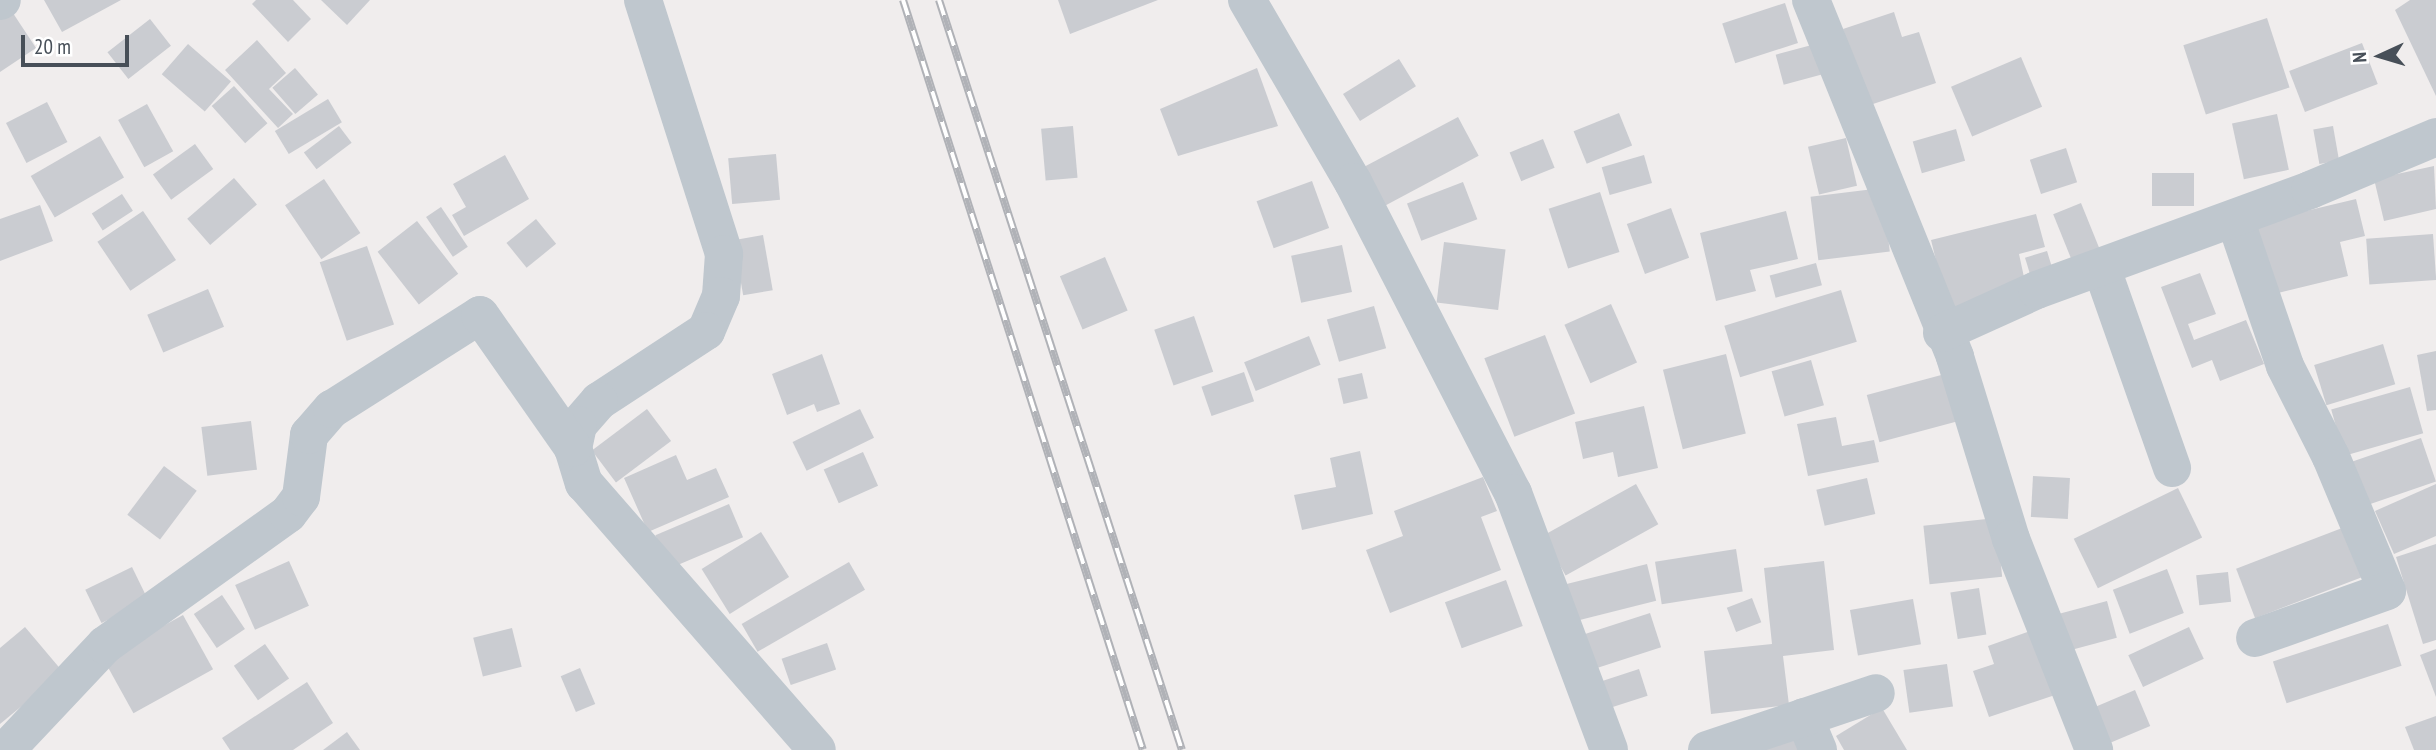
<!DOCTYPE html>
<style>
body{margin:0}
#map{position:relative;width:2436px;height:750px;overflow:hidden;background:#f0eded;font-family:"PT Sans Narrow",sans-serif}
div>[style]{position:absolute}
.building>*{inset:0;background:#caccd1;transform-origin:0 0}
.minor>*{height:38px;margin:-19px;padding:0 19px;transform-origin:19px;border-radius:19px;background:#bfc7ce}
.rail>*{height:8px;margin-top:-4px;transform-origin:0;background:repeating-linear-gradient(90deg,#fff 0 16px,#b0b2b7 0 32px);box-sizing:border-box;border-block:2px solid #b0b2b7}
span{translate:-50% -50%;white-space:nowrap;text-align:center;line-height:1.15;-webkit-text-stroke:5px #fff;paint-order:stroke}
.north{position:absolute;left:2345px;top:21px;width:70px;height:70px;-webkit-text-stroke:5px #fff;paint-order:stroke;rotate:266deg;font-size:19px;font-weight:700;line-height:28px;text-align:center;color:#474f58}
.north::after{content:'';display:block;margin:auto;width:24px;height:32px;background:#474f58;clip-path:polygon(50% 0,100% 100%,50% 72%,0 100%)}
.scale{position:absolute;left:21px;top:35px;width:108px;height:32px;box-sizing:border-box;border:4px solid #474f58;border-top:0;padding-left:9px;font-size:21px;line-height:24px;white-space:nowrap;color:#474f58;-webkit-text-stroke:5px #fff;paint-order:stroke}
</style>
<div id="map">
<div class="building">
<i style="clip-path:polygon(44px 0,121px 0,62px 32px)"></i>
<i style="clip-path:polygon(256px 0,293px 0,311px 19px,288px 42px,252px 4px)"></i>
<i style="clip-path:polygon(321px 0,370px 0,347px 25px)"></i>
<i style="clip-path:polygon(1058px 0,1158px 0,1070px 34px)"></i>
<i style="clip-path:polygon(2410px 0,2436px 0,2436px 96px,2395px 10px)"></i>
<i style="left:1785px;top:3px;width:42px;height:66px;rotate:72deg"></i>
<i style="clip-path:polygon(7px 4px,36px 48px,0 72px,0 9px)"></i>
<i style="clip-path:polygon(1894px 12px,1902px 37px,1919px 32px,1936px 83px,1867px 106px,1843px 29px)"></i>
<i style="left:2267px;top:18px;width:73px;height:88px;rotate:72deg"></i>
<i style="left:150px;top:19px;width:34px;height:54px;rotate:52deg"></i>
<i style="clip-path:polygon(257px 40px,286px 73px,269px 89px,293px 114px,278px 128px,225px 70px)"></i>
<i style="left:1823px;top:42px;width:31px;height:49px;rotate:75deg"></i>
<i style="left:2362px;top:43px;width:44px;height:78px;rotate:69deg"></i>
<i style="left:188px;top:44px;width:57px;height:40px;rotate:41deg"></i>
<i style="left:2021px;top:57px;width:54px;height:76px;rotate:67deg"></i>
<i style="left:1399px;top:59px;width:32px;height:66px;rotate:58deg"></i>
<i style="left:295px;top:68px;width:35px;height:30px;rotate:49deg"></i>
<i style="clip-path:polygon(1257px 68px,1278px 126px,1178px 156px,1160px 109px)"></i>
<i style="left:234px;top:86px;width:50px;height:30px;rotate:48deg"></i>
<i style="left:328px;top:99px;width:27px;height:62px;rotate:59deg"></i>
<i style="left:47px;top:102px;width:45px;height:46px;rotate:63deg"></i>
<i style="left:147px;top:104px;width:54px;height:33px;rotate:61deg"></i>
<i style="left:1619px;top:113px;width:35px;height:49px;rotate:68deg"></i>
<i style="left:2277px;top:114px;width:57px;height:46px;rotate:78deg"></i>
<i style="left:1458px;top:117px;width:44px;height:121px;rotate:62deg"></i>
<i style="left:339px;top:126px;width:21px;height:44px;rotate:53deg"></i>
<i style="left:1073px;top:126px;width:52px;height:32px;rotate:85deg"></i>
<i style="left:2333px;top:126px;width:35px;height:20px;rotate:80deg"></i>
<i style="left:1956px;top:129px;width:33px;height:45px;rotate:74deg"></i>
<i style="left:100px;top:136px;width:48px;height:80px;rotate:60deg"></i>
<i style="left:1846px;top:138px;width:49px;height:39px;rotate:77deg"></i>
<i style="left:1543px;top:139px;width:31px;height:36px;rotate:68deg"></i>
<i style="left:195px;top:144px;width:31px;height:52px;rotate:54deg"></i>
<i style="left:2066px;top:148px;width:36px;height:38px;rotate:72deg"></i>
<i style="left:776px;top:154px;width:46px;height:48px;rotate:85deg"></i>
<i style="clip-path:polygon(505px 155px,529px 199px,464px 236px,452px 215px,466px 207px,453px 184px)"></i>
<i style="left:1644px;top:155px;width:29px;height:44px;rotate:74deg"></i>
<i style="clip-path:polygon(2434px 166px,2436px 209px,2384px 221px,2374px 179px)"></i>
<i style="left:2194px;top:173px;width:33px;height:42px;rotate:90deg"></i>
<i style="left:234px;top:178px;width:35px;height:62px;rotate:49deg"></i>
<i style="left:324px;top:179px;width:65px;height:47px;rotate:56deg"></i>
<i style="left:1312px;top:181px;width:50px;height:59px;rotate:70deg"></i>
<i style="left:1463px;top:182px;width:40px;height:60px;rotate:69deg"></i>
<i style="left:1882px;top:188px;width:64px;height:72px;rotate:83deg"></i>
<i style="left:1600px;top:192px;width:63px;height:54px;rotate:72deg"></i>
<i style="left:122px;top:194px;width:20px;height:36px;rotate:57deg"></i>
<i style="clip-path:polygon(2356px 199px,2365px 236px,2340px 242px,2348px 276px,2270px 295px,2252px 224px)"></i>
<i style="left:2081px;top:203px;width:54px;height:30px;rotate:68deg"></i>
<i style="clip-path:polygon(40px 205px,53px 241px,0 261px,0 219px)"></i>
<i style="left:441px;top:207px;width:48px;height:18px;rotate:56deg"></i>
<i style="left:1671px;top:208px;width:53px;height:47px;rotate:70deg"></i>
<i style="left:143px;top:211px;width:59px;height:55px;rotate:56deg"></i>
<i style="clip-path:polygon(1786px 211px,1798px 259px,1750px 270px,1756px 291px,1716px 301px,1700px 233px)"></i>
<i style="clip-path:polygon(2036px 214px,2045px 247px,2019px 254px,2027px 291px,1948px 309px,1931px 240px)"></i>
<i style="left:536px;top:219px;width:32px;height:38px;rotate:51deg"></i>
<i style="left:417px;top:221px;width:67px;height:50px;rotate:52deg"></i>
<i style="left:2433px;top:234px;width:46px;height:67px;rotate:86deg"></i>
<i style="left:763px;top:235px;width:56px;height:30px;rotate:80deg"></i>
<i style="left:1444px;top:242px;width:62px;height:61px;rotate:7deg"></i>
<i style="left:1342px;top:245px;width:48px;height:52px;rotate:78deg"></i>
<i style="left:367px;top:246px;width:83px;height:50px;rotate:71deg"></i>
<i style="left:2047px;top:251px;width:27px;height:23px;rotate:73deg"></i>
<i style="left:1105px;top:257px;width:58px;height:49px;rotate:67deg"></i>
<i style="left:1816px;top:263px;width:23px;height:48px;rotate:75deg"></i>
<i style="clip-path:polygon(2200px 273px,2216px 314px,2188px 324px,2194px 340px,2246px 320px,2264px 364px,2220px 381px,2212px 360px,2192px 368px,2161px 287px)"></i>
<i style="left:208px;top:289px;width:41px;height:66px;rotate:67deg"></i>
<i style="left:1841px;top:290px;width:54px;height:122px;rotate:73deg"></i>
<i style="left:1611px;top:304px;width:64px;height:51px;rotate:66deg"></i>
<i style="left:1374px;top:306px;width:44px;height:49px;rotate:74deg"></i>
<i style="left:1194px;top:316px;width:59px;height:42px;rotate:71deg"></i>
<i style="left:1545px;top:335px;width:84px;height:65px;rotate:69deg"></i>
<i style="left:1309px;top:336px;width:31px;height:70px;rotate:68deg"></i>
<i style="left:2383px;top:344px;width:42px;height:72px;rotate:73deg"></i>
<i style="clip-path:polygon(2436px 351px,2436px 410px,2427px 411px,2417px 355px)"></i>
<i style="clip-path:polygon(822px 354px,840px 404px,817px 412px,814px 404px,787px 415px,772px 374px)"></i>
<i style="left:1726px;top:354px;width:82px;height:65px;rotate:76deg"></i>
<i style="left:1811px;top:360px;width:47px;height:41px;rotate:74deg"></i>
<i style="left:1244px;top:372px;width:31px;height:45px;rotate:71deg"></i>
<i style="left:1362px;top:373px;width:26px;height:25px;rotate:77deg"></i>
<i style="left:1945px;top:374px;width:49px;height:81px;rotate:75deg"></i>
<i style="left:2410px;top:387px;width:48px;height:82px;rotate:74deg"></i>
<i style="clip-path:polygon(1644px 406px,1658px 468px,1618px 477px,1613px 452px,1583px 459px,1575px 422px)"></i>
<i style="left:647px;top:409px;width:40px;height:69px;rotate:53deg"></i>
<i style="left:860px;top:409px;width:32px;height:75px;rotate:64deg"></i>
<i style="clip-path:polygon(1836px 417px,1842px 446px,1874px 440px,1879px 462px,1808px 476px,1797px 424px)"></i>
<i style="left:251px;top:421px;width:49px;height:50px;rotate:83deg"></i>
<i style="left:2421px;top:438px;width:46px;height:74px;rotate:71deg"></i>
<i style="clip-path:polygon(1360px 451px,1373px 514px,1302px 530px,1294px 495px,1336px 487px,1330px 458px)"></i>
<i style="left:863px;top:452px;width:37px;height:43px;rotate:66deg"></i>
<i style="clip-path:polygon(676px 455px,687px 480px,716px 468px,729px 497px,648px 532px,624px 478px)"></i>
<i style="left:164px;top:466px;width:41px;height:61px;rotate:37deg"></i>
<i style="left:2033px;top:476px;width:37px;height:41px;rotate:3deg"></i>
<i style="clip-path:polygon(1483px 477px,1497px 511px,1481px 517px,1501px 570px,1390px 613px,1366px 550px,1403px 536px,1394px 511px)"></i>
<i style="left:1867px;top:478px;width:37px;height:52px;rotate:77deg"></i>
<i style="left:1636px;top:484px;width:46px;height:106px;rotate:61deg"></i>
<i style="clip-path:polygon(2436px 484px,2436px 536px,2394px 554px,2375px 511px)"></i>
<i style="left:2178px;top:488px;width:55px;height:116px;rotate:64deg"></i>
<i style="left:729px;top:504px;width:36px;height:80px;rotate:67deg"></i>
<i style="left:1996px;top:518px;width:59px;height:73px;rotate:84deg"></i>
<i style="left:2350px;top:525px;width:53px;height:122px;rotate:69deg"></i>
<i style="left:761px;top:532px;width:53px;height:70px;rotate:58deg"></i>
<i style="clip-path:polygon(2436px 544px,2436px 640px,2423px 644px,2396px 557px)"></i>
<i style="left:1736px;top:549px;width:43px;height:82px;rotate:81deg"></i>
<i style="left:289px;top:561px;width:49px;height:59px;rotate:66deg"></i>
<i style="clip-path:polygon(1824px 561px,1834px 650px,1783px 656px,1789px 705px,1711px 714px,1704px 651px,1772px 644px,1764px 568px)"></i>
<i style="left:849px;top:562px;width:32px;height:124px;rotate:60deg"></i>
<i style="left:1647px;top:564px;width:38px;height:88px;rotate:76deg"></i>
<i style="left:132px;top:567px;width:37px;height:52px;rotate:64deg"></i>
<i style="left:2167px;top:569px;width:47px;height:58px;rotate:69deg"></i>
<i style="left:2228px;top:572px;width:30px;height:32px;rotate:84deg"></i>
<i style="left:1506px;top:580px;width:49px;height:65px;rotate:70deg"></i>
<i style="left:1979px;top:588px;width:47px;height:29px;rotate:81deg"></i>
<i style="left:222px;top:595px;width:41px;height:34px;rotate:56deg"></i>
<i style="left:1752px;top:598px;width:26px;height:27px;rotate:69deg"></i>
<i style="left:1913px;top:599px;width:46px;height:64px;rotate:80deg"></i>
<i style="left:2107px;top:601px;width:38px;height:59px;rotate:75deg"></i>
<i style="left:1650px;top:613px;width:36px;height:78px;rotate:72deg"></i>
<i style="left:183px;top:615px;width:62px;height:91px;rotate:61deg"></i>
<i style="left:2388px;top:624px;width:44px;height:121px;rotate:72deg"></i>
<i style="clip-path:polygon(25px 627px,63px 672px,0 724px,0 648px)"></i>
<i style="left:2189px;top:627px;width:35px;height:67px;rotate:65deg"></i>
<i style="left:512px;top:628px;width:40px;height:40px;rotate:76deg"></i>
<i style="clip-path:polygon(2033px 630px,2055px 695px,1989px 717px,1973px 671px,1994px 664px,1988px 646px)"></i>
<i style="left:827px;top:643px;width:28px;height:48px;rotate:71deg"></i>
<i style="left:265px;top:644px;width:42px;height:38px;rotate:55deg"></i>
<i style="clip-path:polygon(2436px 649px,2436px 697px,2420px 655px)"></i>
<i style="left:1947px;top:664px;width:43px;height:44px;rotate:82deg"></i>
<i style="left:580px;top:668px;width:39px;height:21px;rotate:67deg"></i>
<i style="left:1639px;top:669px;width:28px;height:49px;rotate:72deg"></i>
<i style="clip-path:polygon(307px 682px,333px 723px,293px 750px,230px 750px,222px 738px)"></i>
<i style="left:2135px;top:690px;width:39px;height:44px;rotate:67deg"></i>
<i style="clip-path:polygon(1882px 708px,1907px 750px,1844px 750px,1836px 736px)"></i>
<i style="clip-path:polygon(2436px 716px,2436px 750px,2414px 750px,2405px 727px)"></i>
<i style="clip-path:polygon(347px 732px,360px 750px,323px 750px)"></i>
<i style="clip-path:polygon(1798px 739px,1801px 750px,1758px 750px)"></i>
</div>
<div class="minor">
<i style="left:643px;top:0;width:267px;rotate:72.3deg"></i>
<i style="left:724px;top:254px;width:42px;rotate:94.1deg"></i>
<i style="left:721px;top:296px;width:38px;rotate:113deg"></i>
<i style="left:706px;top:331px;width:128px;rotate:146.8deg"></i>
<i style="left:599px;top:401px;width:32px;rotate:131deg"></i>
<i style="left:578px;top:425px;width:24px;rotate:102deg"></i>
<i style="left:573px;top:448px;width:37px;rotate:73deg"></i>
<i style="left:584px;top:483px;width:354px;rotate:48.9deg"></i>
<i style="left:1247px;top:0;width:211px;rotate:59.8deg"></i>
<i style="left:1353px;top:182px;width:350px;rotate:62.8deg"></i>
<i style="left:1513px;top:493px;width:274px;rotate:69.5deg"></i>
<i style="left:1811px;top:0;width:385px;rotate:68deg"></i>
<i style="left:1955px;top:357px;width:190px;rotate:72.9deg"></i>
<i style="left:2011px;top:539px;width:227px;rotate:68.5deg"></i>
<i style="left:0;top:1px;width:2px;rotate:-27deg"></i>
<i style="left:2235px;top:219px;width:155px;rotate:71.2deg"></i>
<i style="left:2285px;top:366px;width:102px;rotate:63.2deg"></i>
<i style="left:2331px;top:457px;width:145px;rotate:67.3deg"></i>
<i style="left:2387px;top:591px;width:140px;rotate:160.4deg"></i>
<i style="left:2102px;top:269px;width:211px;rotate:70.6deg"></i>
<i style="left:1942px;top:333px;width:104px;rotate:-24.4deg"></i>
<i style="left:2037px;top:290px;width:291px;rotate:-20.1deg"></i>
<i style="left:2310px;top:190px;width:137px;rotate:-22.8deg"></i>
<i style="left:1804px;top:717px;width:36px;rotate:67deg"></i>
<i style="left:6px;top:750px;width:144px;rotate:-46.7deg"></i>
<i style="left:105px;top:645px;width:225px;rotate:-35.6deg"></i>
<i style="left:288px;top:514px;width:21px;rotate:-53deg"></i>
<i style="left:301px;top:497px;width:63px;rotate:-82.6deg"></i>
<i style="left:309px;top:435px;width:35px;rotate:-49deg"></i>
<i style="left:332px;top:409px;width:175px;rotate:-32.4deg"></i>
<i style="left:480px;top:315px;width:162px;rotate:55deg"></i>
<i style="left:1707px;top:750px;width:178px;rotate:-18.6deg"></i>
</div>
<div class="rail">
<i style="left:903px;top:0;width:787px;rotate:72.26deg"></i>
<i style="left:939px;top:0;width:788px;rotate:72.05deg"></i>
</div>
<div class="north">N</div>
<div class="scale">20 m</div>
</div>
